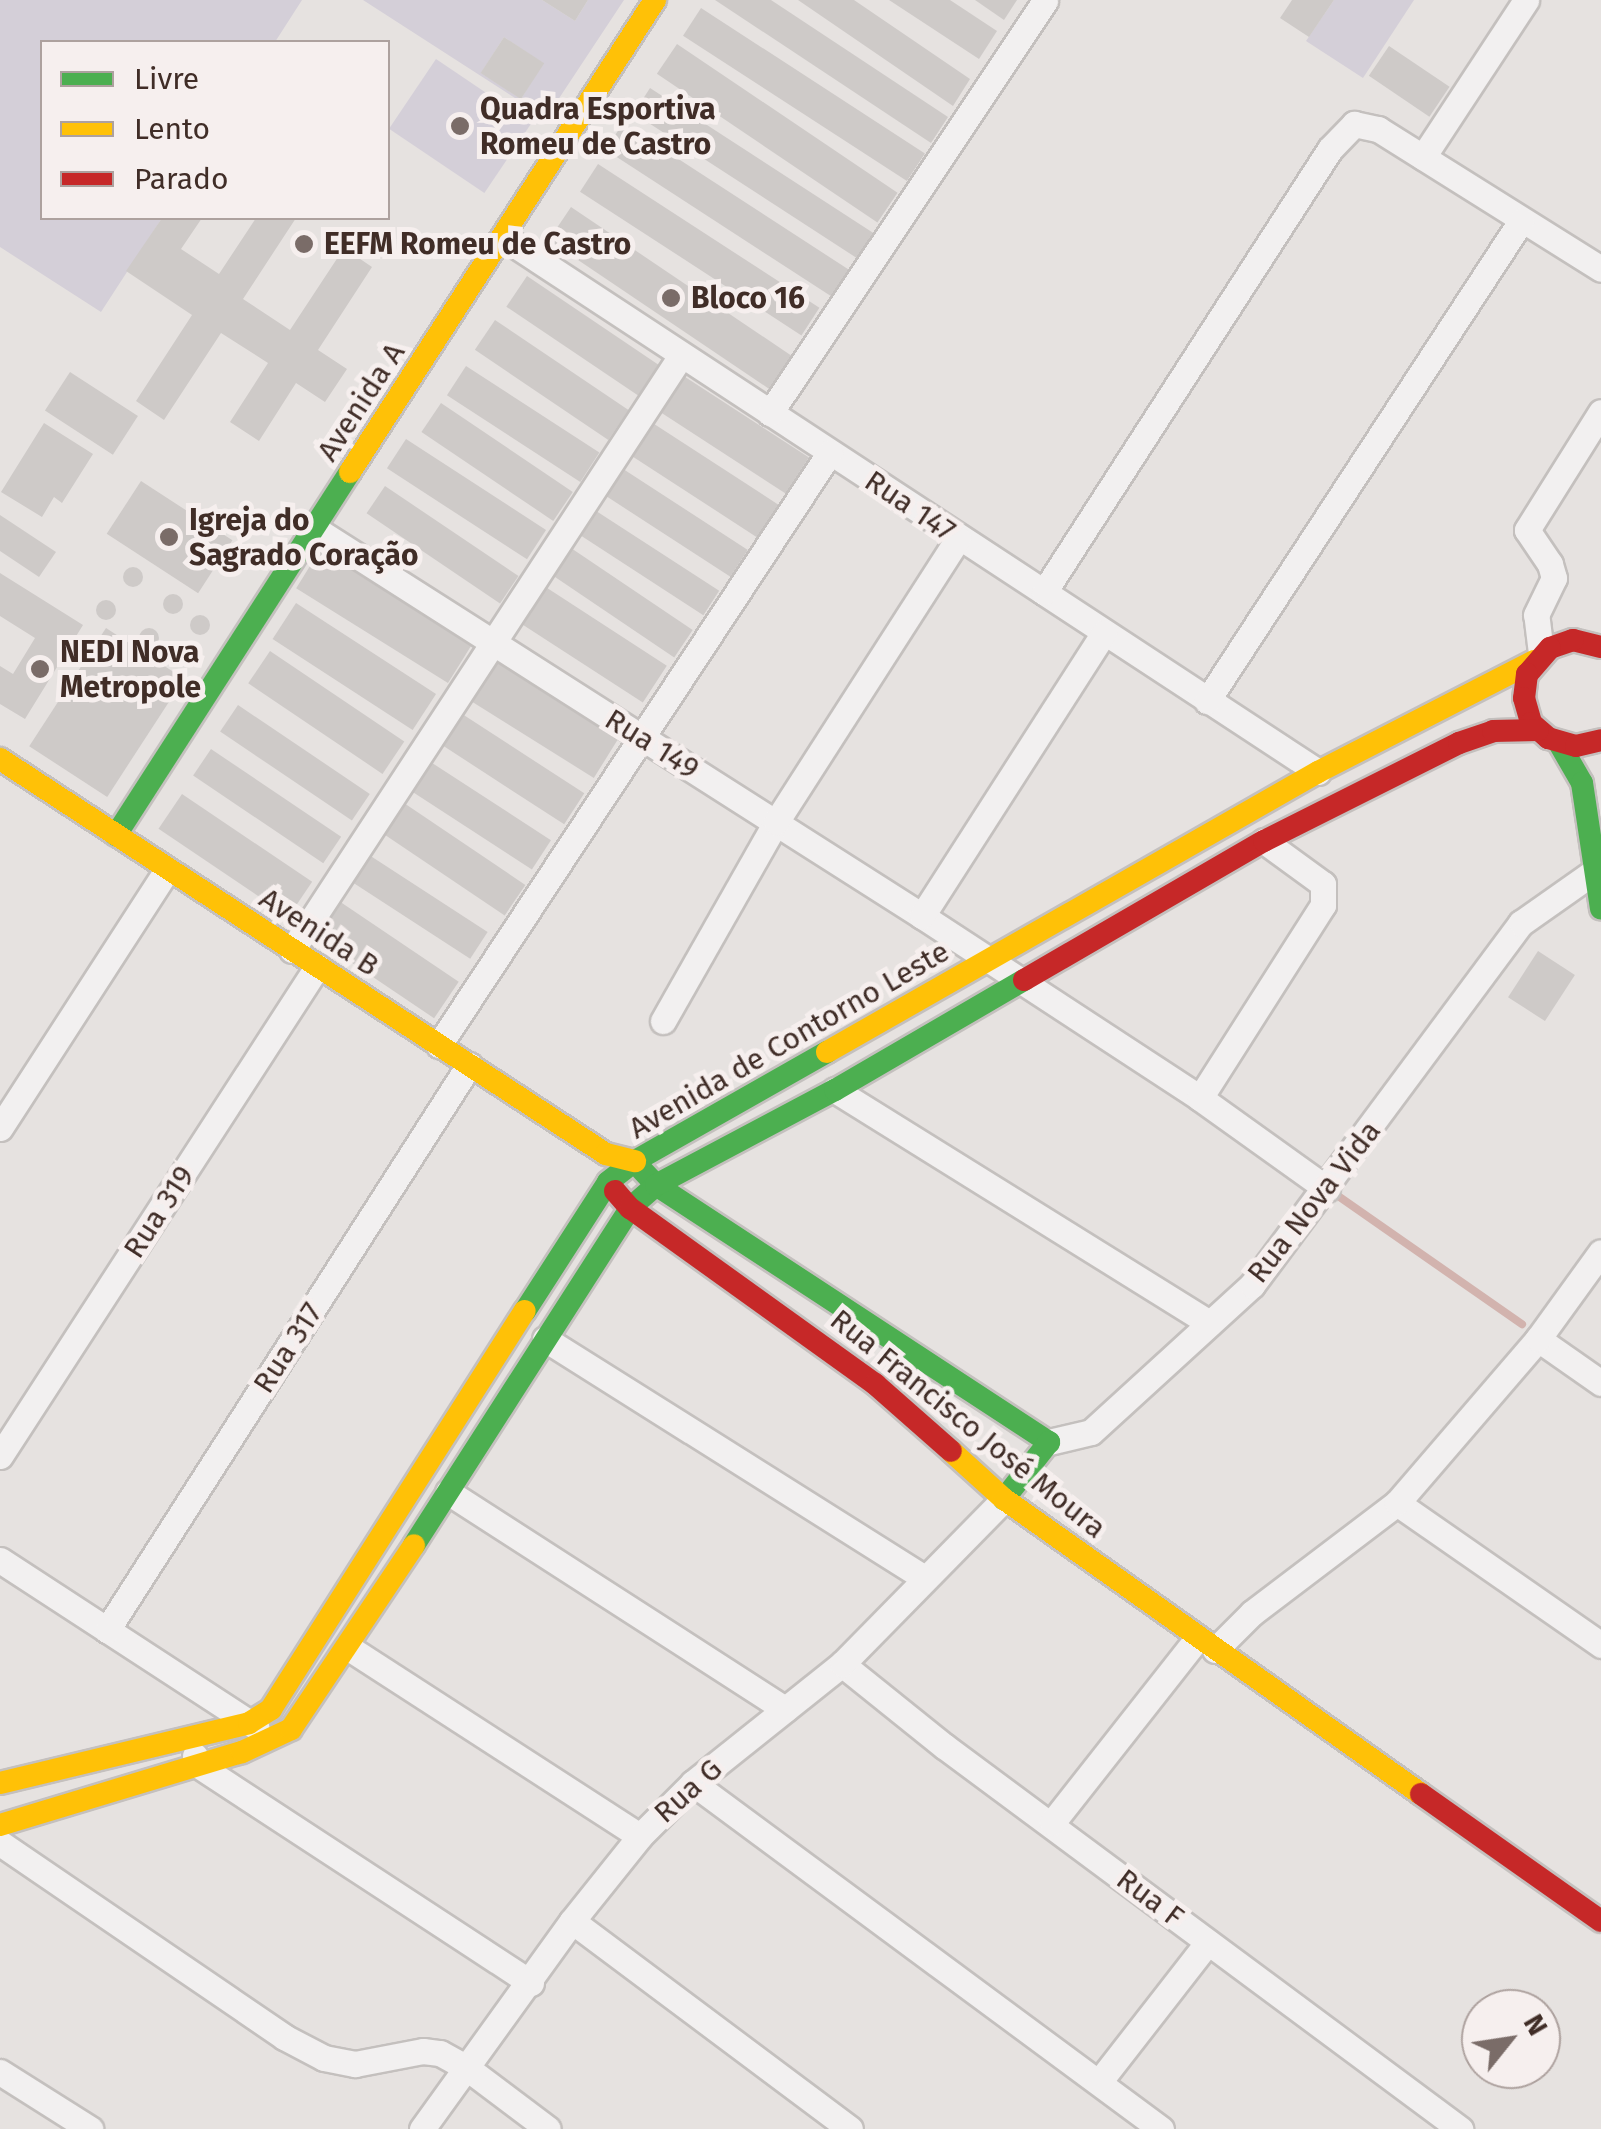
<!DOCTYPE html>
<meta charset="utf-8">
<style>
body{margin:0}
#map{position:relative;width:1601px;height:2129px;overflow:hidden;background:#e6e2e0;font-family:"Fira Sans",sans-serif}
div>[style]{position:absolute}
.green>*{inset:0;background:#d4cfd8;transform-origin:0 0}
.stream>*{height:8px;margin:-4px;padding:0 4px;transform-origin:4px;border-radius:4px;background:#d2b3ae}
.building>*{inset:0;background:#cecac8;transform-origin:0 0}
.round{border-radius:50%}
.roads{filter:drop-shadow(2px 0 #c4c0be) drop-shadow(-2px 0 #c4c0be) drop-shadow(0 2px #c4c0be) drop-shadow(0 -2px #c4c0be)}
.street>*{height:25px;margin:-12.5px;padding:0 12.5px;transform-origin:12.5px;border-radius:12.5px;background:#f2f0f0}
.fast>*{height:22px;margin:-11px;padding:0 11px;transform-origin:11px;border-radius:11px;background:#4caf50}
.slow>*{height:22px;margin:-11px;padding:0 11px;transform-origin:11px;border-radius:11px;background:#ffc107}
.jam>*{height:22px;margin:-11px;padding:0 11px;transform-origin:11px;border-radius:11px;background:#c62828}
.dots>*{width:28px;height:28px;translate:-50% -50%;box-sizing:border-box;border:5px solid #f6efee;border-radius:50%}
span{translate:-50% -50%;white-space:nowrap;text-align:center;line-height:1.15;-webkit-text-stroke:10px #f6efee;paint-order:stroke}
.poi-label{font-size:30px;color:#402d27;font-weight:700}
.left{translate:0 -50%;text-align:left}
.street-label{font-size:30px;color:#402d27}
.legend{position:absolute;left:40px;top:40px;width:350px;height:180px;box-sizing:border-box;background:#f6efee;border:2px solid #ada19e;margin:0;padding:12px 18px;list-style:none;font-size:30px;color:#402d27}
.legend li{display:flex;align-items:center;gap:20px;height:50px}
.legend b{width:50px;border:2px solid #ada19e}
.north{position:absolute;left:1461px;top:1989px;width:100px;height:100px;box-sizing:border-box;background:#f6efee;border:2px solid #ada19e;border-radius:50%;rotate:60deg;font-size:28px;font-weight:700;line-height:40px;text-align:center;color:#402d27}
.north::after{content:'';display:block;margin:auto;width:35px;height:45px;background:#7a6c68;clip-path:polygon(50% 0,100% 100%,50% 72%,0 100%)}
</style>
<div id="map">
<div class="green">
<i style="clip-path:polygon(0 0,302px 0,275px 42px,42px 42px,42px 218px,162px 218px,101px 312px,0 247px)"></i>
<i style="clip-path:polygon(evenodd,363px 0,542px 0,575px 21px,588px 0,624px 0,546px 118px,363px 0,504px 37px,543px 63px,521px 99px,481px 73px,504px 37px)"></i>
<i style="clip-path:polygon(1334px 0,1414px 0,1363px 78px,1306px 41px)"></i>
<i style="left:436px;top:59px;width:115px;height:84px;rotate:34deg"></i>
</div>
<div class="stream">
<i style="left:1331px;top:1191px;width:233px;rotate:34.9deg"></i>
</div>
<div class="building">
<i style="clip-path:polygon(542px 0,588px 0,575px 21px)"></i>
<i style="clip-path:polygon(715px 0,771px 0,948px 117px,931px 143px)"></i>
<i style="clip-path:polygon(798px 0,854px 0,970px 79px,953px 106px)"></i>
<i style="clip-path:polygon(889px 0,950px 0,997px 31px,979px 59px)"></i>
<i style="clip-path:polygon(975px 0,1017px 0,1004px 20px)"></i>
<i style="clip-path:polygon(1292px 0,1334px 0,1309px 37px,1280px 18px)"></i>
<i style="left:701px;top:8px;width:267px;height:33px;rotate:33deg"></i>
<i style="left:504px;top:37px;width:48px;height:43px;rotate:33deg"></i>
<i style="left:677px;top:44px;width:266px;height:36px;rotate:34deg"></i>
<i style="left:1389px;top:46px;width:73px;height:36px;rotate:34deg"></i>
<i style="left:650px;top:88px;width:270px;height:30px;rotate:33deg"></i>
<i style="left:623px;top:123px;width:269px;height:32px;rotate:33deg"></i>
<i style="left:598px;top:164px;width:264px;height:33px;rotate:33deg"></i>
<i style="left:571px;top:207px;width:266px;height:40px;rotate:34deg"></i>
<i style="clip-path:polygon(162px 218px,202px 218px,181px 249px,219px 274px,256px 218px,296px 218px,243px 299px,290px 330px,344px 248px,372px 267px,318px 350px,347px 369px,325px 402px,296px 383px,259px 441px,230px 422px,268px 363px,221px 333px,164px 420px,136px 401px,192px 315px,126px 271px)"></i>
<i style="left:527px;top:276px;width:159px;height:37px;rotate:34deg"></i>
<i style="left:495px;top:320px;width:161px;height:36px;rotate:34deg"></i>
<i style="left:466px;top:366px;width:159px;height:35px;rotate:33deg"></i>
<i style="left:70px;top:372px;width:81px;height:46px;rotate:33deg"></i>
<i style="left:679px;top:373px;width:155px;height:43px;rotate:33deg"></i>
<i style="left:441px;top:403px;width:159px;height:35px;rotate:34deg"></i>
<i style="left:648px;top:420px;width:156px;height:39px;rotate:33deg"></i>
<i style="clip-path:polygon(44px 423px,93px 454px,62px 503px,54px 497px,42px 517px,1px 492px)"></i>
<i style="left:406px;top:439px;width:167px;height:35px;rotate:33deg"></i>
<i style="left:617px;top:465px;width:156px;height:32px;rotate:33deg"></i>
<i style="left:141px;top:481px;width:109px;height:63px;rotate:33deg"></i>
<i style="left:385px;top:486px;width:161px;height:33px;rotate:34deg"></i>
<i style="left:590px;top:507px;width:154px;height:29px;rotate:33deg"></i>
<i style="clip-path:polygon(0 515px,56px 552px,39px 577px,0 551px)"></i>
<i style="left:565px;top:544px;width:154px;height:33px;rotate:34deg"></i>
<i style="left:320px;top:550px;width:179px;height:45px;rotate:32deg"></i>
<i class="round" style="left:123px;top:567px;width:20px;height:20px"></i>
<i style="clip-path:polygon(0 573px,83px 625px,25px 719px,0 704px,0 666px,13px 674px,35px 638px,0 616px)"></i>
<i style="left:541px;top:584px;width:150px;height:44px;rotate:33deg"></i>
<i class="round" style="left:163px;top:594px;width:20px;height:20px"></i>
<i class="round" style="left:96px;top:600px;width:20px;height:20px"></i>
<i style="left:296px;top:603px;width:167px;height:43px;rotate:33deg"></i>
<i class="round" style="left:190px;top:615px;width:20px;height:20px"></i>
<i style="left:106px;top:628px;width:93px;height:141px;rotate:33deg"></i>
<i class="round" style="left:139px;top:628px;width:20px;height:20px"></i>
<i class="round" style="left:169px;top:646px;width:20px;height:20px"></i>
<i style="left:270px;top:651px;width:162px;height:39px;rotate:34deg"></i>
<i style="left:489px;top:657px;width:153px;height:47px;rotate:32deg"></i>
<i style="left:238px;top:705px;width:159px;height:32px;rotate:34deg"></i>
<i style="left:456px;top:710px;width:153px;height:37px;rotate:33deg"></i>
<i style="left:211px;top:749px;width:157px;height:32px;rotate:34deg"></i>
<i style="left:426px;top:759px;width:149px;height:35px;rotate:33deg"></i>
<i style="left:182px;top:794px;width:157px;height:42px;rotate:34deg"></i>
<i style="left:401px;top:801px;width:150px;height:37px;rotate:34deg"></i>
<i style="left:366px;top:853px;width:145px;height:32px;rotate:33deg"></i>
<i style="left:336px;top:899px;width:148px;height:44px;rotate:34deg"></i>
<i style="left:1538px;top:951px;width:44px;height:55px;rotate:33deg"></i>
</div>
<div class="roads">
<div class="street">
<i style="left:1423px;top:157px;width:188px;rotate:-56.7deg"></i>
<i style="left:503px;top:237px;width:975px;rotate:33.28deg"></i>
<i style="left:770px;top:413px;width:496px;rotate:-56.3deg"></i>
<i style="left:315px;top:529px;width:720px;rotate:32.52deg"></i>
<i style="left:922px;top:916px;width:332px;rotate:33.2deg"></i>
<i style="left:1200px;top:1098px;width:156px;rotate:35.6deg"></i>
<i style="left:1044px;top:592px;width:527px;rotate:-57.15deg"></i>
<i style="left:1330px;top:149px;width:35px;rotate:-46deg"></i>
<i style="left:1354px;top:124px;width:25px;rotate:12deg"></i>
<i style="left:1378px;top:129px;width:263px;rotate:32.1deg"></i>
<i style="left:1541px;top:653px;width:38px;rotate:-97deg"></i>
<i style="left:1536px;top:615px;width:41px;rotate:-64.1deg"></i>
<i style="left:1554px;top:578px;width:15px;rotate:-106deg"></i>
<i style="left:1550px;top:564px;width:41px;rotate:-124.1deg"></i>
<i style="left:1527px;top:530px;width:139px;rotate:-57.9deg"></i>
<i style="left:1207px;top:701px;width:574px;rotate:-56.81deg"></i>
<i style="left:922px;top:916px;width:337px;rotate:-57.3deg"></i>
<i style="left:292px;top:950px;width:709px;rotate:-56.8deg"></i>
<i style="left:663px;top:1021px;width:229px;rotate:-60.4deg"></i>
<i style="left:776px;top:822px;width:337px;rotate:-57.3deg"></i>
<i style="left:439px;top:1045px;width:710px;rotate:-56.6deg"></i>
<i style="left:835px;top:1090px;width:441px;rotate:31.9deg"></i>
<i style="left:1200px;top:1098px;width:229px;rotate:-57.5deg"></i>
<i style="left:1323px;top:905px;width:21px;rotate:-90deg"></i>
<i style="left:1323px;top:884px;width:73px;rotate:-143.9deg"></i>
<i style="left:0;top:1128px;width:307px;rotate:-57.1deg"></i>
<i style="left:545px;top:1339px;width:449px;rotate:32.2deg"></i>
<i style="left:1538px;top:1339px;width:77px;rotate:34.9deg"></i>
<i style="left:1049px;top:1442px;width:43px;rotate:-13.4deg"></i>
<i style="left:1091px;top:1432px;width:218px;rotate:-42.4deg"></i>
<i style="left:1252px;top:1285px;width:451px;rotate:-53.4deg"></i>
<i style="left:1521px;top:923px;width:90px;rotate:-35.1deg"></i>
<i style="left:0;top:1456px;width:583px;rotate:-57.05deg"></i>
<i style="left:448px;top:1492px;width:401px;rotate:32.8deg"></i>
<i style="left:1397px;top:1503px;width:249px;rotate:34.8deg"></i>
<i style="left:0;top:1560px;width:306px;rotate:33.1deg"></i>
<i style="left:107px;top:1630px;width:671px;rotate:-57.35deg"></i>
<i style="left:349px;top:1648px;width:346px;rotate:32.9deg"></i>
<i style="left:1215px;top:1650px;width:52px;rotate:-45deg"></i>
<i style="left:1252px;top:1613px;width:182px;rotate:-37.2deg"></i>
<i style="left:1397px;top:1503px;width:216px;rotate:-49.3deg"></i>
<i style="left:1538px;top:1339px;width:107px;rotate:-54.1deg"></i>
<i style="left:842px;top:1664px;width:131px;rotate:38.8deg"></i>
<i style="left:944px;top:1746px;width:643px;rotate:36.58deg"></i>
<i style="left:195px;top:1756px;width:9px;rotate:72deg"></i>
<i style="left:198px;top:1765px;width:398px;rotate:33.2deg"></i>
<i style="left:693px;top:1783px;width:582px;rotate:36.48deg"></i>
<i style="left:1052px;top:1823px;width:234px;rotate:-51.8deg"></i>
<i style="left:0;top:1843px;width:344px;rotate:34.3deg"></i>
<i style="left:284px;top:2037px;width:45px;rotate:27.7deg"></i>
<i style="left:324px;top:2058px;width:32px;rotate:11deg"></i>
<i style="left:355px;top:2064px;width:69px;rotate:-10.8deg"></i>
<i style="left:423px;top:2051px;width:17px;rotate:7deg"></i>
<i style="left:440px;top:2053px;width:31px;rotate:29deg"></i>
<i style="left:467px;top:2068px;width:101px;rotate:37deg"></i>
<i style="left:572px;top:1921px;width:347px;rotate:36.8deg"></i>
<i style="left:0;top:2072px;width:107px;rotate:32.3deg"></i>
<i style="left:1099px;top:2082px;width:177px;rotate:-52.1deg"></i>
<i style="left:422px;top:2129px;width:256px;rotate:-54.2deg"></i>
<i style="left:572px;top:1921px;width:109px;rotate:-51.3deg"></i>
<i style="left:640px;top:1836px;width:75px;rotate:-45deg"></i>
<i style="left:693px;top:1783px;width:191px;rotate:-38.6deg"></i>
<i style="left:842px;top:1664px;width:231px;rotate:-45.5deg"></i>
</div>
<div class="fast">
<i style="left:1559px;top:743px;width:46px;rotate:60.1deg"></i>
<i style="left:1582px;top:783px;width:127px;rotate:81.4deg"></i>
<i style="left:116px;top:835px;width:432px;rotate:-57.2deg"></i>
<i style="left:642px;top:1170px;width:21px;rotate:47deg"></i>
<i style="left:656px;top:1185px;width:470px;rotate:33.2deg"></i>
<i style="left:1049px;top:1442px;width:73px;rotate:128.3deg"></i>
<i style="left:525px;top:1311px;width:153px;rotate:-57.2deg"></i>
<i style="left:608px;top:1182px;width:34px;rotate:-38deg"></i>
<i style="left:635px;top:1161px;width:221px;rotate:-29.6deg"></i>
<i style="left:414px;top:1545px;width:400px;rotate:-57.3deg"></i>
<i style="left:630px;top:1208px;width:35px;rotate:-41deg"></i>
<i style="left:656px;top:1185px;width:203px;rotate:-28deg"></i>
<i style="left:835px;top:1090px;width:219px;rotate:-30.2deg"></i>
</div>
<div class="slow">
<i style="left:350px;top:472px;width:562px;rotate:-57.13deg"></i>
<i style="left:0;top:759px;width:723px;rotate:33.1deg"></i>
<i style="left:606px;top:1154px;width:30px;rotate:14deg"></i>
<i style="left:827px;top:1052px;width:565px;rotate:-29.69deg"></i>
<i style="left:1318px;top:772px;width:243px;rotate:-27.2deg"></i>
<i style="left:951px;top:1451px;width:72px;rotate:42.2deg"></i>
<i style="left:1004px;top:1499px;width:511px;rotate:35.28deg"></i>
<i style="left:0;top:1783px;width:256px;rotate:-13.5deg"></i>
<i style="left:249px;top:1723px;width:26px;rotate:-32deg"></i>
<i style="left:271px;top:1709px;width:472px;rotate:-57.5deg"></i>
<i style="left:0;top:1825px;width:253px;rotate:-16.8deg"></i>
<i style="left:242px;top:1752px;width:54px;rotate:-25.1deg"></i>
<i style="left:291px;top:1729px;width:221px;rotate:-56.2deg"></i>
</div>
<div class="jam">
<i style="left:1601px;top:647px;width:29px;rotate:-166deg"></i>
<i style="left:1573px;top:640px;width:24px;rotate:161deg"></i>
<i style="left:1550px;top:648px;width:35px;rotate:131deg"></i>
<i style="left:1527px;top:674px;width:24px;rotate:97deg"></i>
<i style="left:1524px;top:698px;width:26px;rotate:74deg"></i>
<i style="left:1531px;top:723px;width:23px;rotate:41deg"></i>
<i style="left:1548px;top:738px;width:29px;rotate:16deg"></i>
<i style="left:1576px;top:746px;width:26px;rotate:-13deg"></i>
<i style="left:1024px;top:980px;width:277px;rotate:-30.1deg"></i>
<i style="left:1264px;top:841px;width:218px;rotate:-26.7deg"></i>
<i style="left:1459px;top:743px;width:36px;rotate:-19deg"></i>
<i style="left:1493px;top:731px;width:45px;rotate:-1.3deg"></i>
<i style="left:615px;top:1191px;width:23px;rotate:49deg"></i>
<i style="left:630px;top:1208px;width:302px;rotate:35.7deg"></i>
<i style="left:875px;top:1384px;width:101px;rotate:41.4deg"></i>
<i style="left:1421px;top:1794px;width:220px;rotate:35.2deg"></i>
</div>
</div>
<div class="dots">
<i style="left:460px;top:126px;background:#7a6c68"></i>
<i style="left:304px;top:244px;background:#7a6c68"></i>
<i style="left:671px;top:298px;background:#7a6c68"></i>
<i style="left:169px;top:537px;background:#7a6c68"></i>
<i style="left:40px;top:669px;background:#7a6c68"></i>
</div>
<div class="poi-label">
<span class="left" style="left:480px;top:126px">Quadra Esportiva<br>Romeu de Castro</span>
<span class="left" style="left:324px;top:244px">EEFM Romeu de Castro</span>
<span class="left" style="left:691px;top:298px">Bloco 16</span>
<span class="left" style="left:189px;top:537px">Igreja do<br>Sagrado Coração</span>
<span class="left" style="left:60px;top:669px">NEDI Nova<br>Metropole</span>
</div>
<div class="street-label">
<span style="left:361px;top:402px;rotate:-57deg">Avenida A</span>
<span style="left:910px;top:506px;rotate:34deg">Rua 147</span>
<span style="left:652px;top:744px;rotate:32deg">Rua 149</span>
<span style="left:319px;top:932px;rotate:33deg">Avenida B</span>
<span style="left:789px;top:1040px;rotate:-30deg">Avenida de Contorno Leste</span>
<span style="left:1314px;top:1202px;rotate:-52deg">Rua Nova Vida</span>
<span style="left:159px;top:1212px;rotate:-57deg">Rua 319</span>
<span style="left:288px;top:1348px;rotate:-57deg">Rua 317</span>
<span style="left:968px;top:1424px;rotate:39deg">Rua Francisco José Moura</span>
<span style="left:688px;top:1791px;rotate:-42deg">Rua G</span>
<span style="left:1150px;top:1898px;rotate:37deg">Rua F</span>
</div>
<ul class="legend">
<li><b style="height:12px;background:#4caf50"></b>Livre</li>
<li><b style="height:12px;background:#ffc107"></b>Lento</li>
<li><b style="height:12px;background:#c62828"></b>Parado</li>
</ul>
<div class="north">N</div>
</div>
